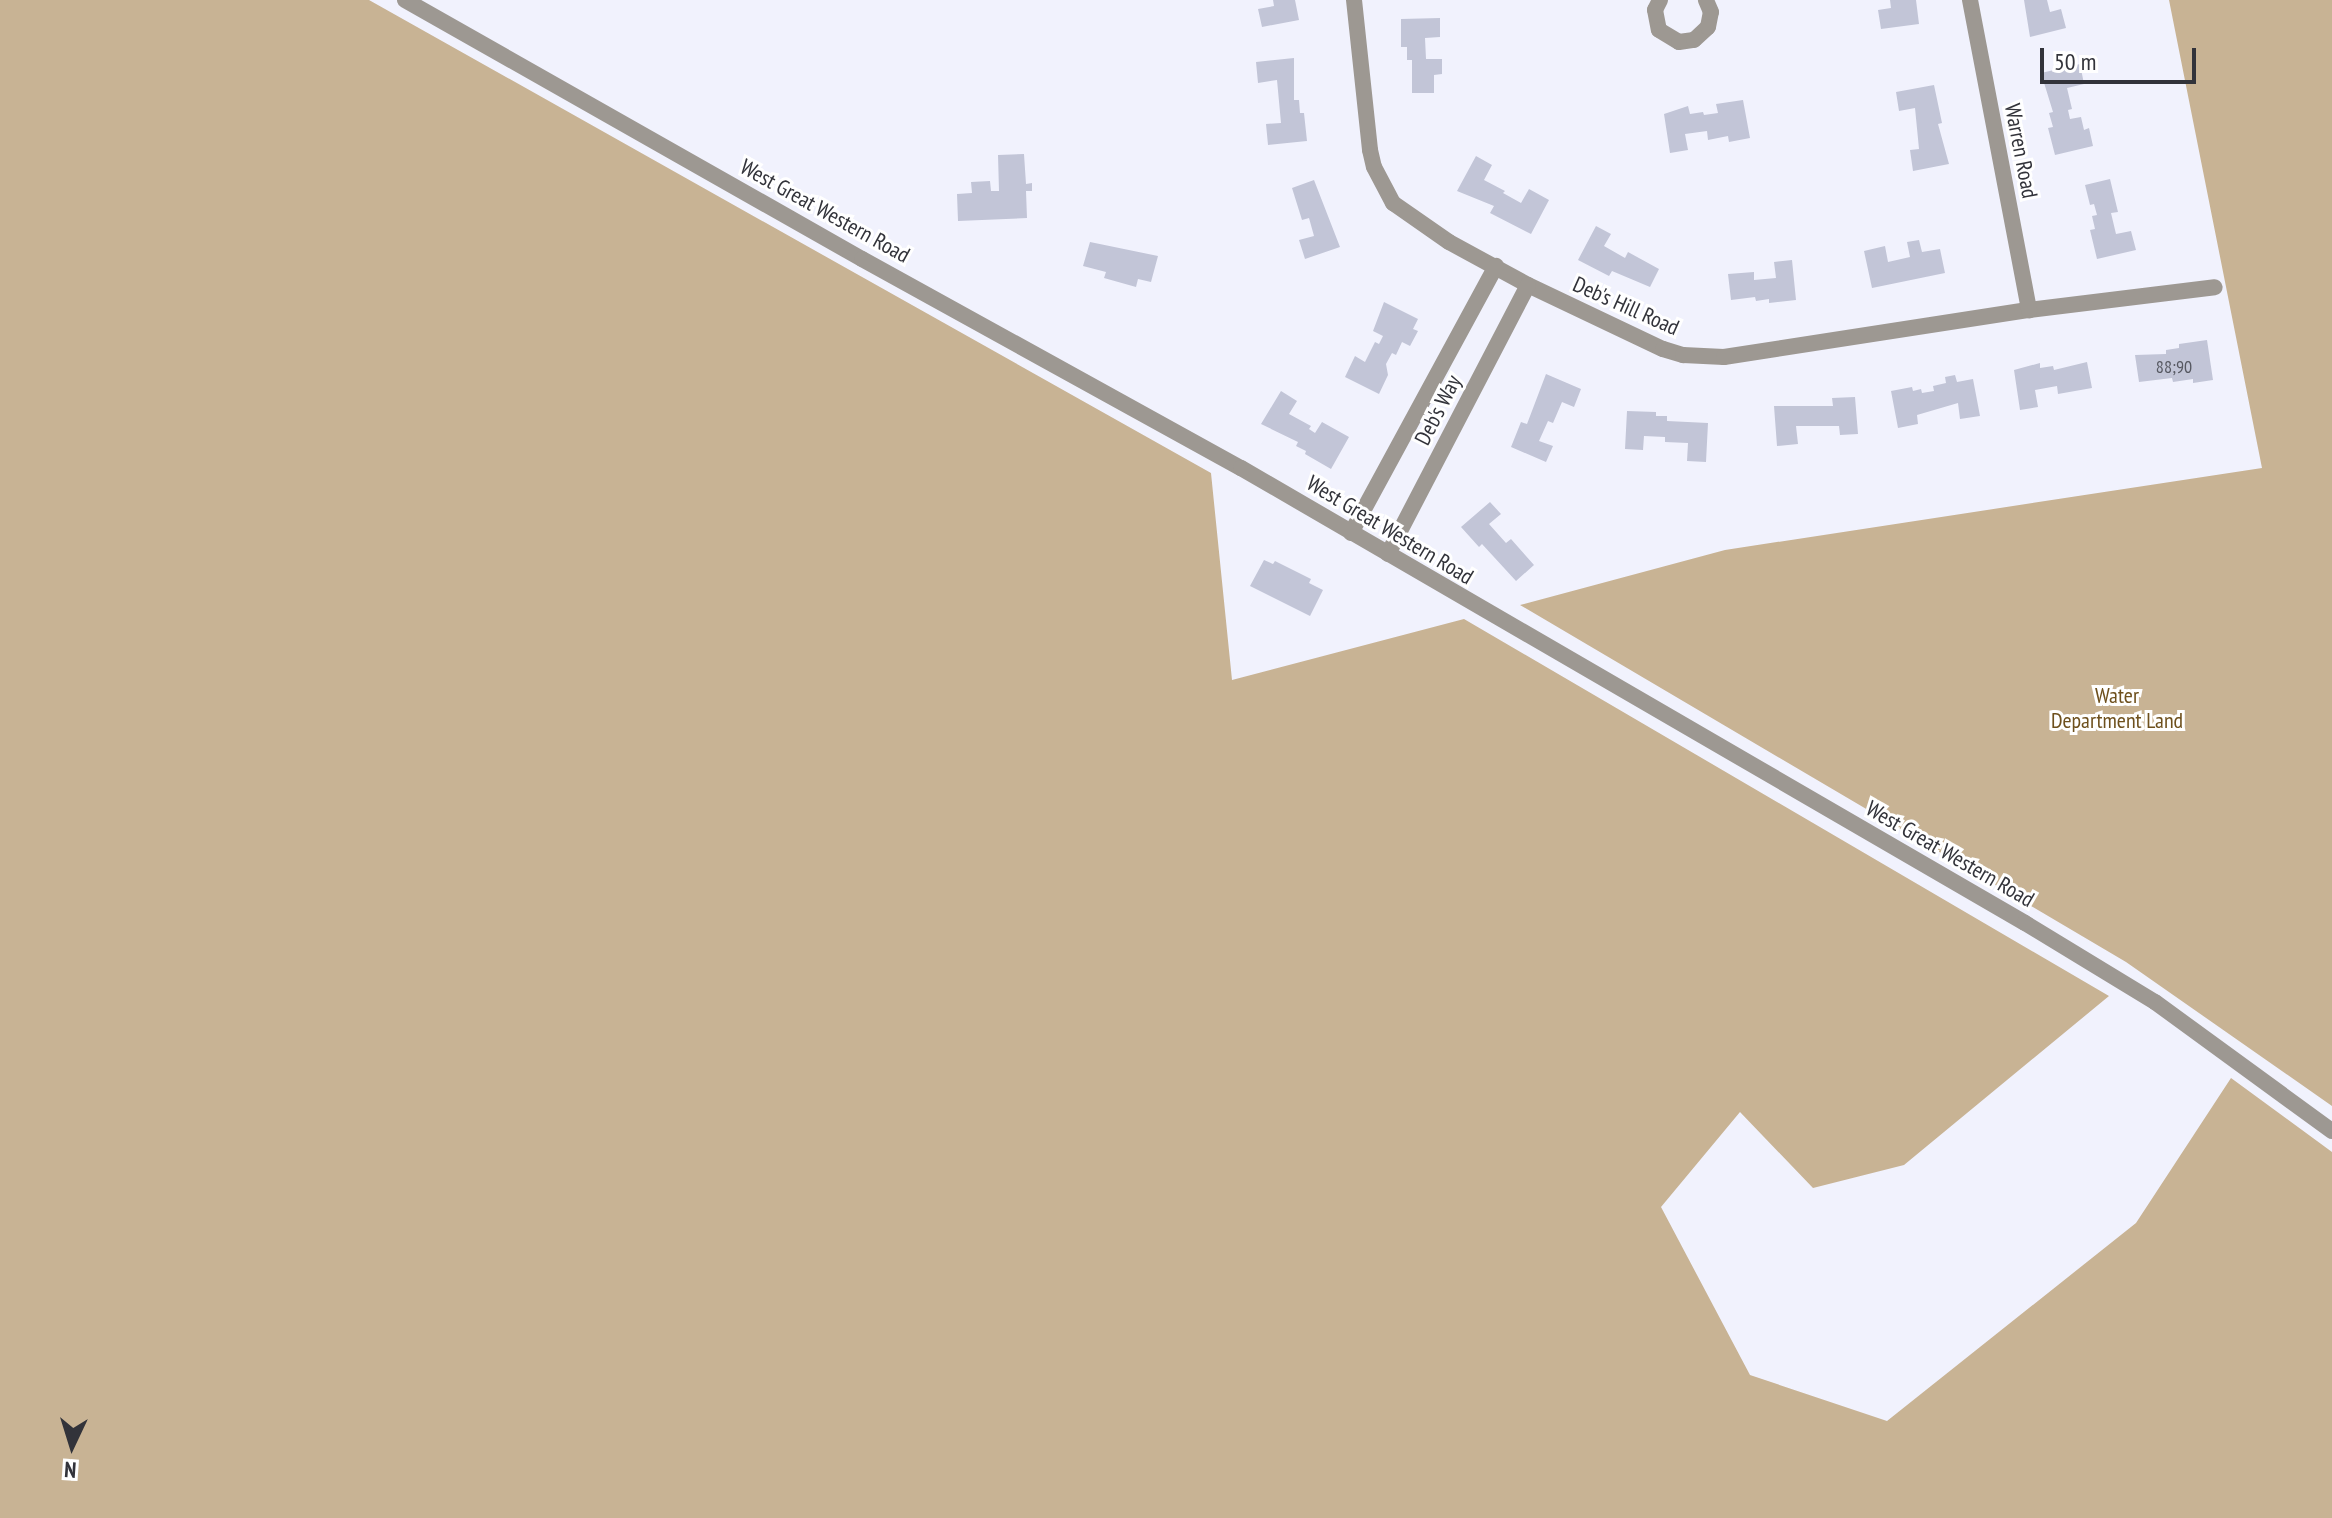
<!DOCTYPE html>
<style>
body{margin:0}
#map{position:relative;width:2332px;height:1518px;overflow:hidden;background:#f1f2fd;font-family:"PT Sans Narrow",sans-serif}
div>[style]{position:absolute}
.forest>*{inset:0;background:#c8b394}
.building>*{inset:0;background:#c2c5d7}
.minor>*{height:16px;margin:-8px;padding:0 8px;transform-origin:8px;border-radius:8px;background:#9d9892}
.tertiary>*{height:16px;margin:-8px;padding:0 8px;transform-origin:8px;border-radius:8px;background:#9d9892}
span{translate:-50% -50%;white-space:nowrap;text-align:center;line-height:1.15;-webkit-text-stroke:6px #fff;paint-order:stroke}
.number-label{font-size:18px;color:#565861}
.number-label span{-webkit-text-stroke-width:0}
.street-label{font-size:22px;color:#32333a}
.park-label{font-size:22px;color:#6e501d}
.north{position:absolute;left:32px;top:1406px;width:80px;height:80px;-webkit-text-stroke:6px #fff;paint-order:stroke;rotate:184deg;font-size:22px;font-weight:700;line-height:32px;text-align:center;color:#32333a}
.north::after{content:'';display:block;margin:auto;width:28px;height:36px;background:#32333a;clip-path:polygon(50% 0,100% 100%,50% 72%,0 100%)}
.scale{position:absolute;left:2040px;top:48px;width:156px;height:36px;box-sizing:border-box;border:4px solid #32333a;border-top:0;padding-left:10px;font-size:24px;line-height:28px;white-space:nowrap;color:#32333a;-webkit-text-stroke:6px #fff;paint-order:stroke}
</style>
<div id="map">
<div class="forest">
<i style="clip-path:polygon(0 0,369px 0,1211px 473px,1232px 680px,1464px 619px,2109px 996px,1904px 1165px,1813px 1188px,1740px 1112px,1661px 1207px,1750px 1375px,1887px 1421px,2136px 1223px,2231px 1078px,2332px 1152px,2332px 1518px,0 1518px)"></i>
<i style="clip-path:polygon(2169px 0,2332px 0,2332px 1106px,2126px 962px,1520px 605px,1725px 550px,2262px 468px)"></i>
</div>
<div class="building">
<i style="clip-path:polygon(1273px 0,1295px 0,1299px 20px,1262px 27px,1258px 9px,1274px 6px)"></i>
<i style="clip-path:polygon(1890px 0,1916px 0,1919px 24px,1881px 29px,1878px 10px,1891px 8px)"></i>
<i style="clip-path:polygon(2024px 0,2047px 0,2050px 12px,2061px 9px,2066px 28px,2030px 37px)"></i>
<i style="clip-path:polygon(1440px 18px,1440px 37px,1425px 38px,1426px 59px,1442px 59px,1442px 74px,1434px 75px,1434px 93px,1412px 93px,1412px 60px,1407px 60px,1407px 47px,1401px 47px,1401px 19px)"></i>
<i style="clip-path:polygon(1294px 58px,1294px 100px,1299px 100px,1300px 113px,1304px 113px,1307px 141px,1268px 145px,1266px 124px,1281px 123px,1277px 80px,1258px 83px,1256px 62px)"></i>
<i style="clip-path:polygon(2080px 64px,2084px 84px,2067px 88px,2072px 109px,2068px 110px,2070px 119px,2081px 117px,2084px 130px,2089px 128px,2093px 146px,2055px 155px,2048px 128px,2053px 127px,2049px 113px,2053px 112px,2041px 73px)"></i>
<i style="clip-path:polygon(1934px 85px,1942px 123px,1938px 124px,1949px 164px,1913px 171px,1910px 150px,1919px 149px,1915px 108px,1899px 111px,1896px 92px)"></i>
<i style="clip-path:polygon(1743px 100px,1750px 138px,1729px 142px,1728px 136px,1708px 140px,1707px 131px,1685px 134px,1688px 150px,1670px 153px,1664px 114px,1688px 106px,1690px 114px,1703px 112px,1704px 115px,1718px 113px,1716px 104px)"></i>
<i style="clip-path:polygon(1024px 154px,1026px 184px,1032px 183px,1032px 191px,1026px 191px,1027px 218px,958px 221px,957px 194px,972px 193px,971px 182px,990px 181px,991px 191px,999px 191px,998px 155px)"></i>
<i style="clip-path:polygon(1476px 156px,1492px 165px,1484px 180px,1505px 191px,1503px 193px,1521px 203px,1529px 189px,1549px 200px,1531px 234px,1490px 213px,1494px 206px,1457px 191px)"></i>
<i style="clip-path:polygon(2110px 179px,2118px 212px,2111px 213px,2116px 234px,2131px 231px,2136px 250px,2097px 259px,2090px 230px,2095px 229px,2092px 216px,2097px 215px,2094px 204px,2090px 205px,2085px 185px)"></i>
<i style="clip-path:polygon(1314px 180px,1340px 247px,1305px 259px,1299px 240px,1314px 236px,1309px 218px,1302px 220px,1292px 188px)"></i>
<i style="clip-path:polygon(1596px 226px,1611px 234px,1604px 246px,1625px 258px,1628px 252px,1659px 269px,1650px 287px,1612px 271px,1609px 276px,1578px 260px)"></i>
<i style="clip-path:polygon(1919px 240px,1922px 252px,1940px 249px,1945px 273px,1872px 288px,1864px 251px,1885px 246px,1888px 262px,1910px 257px,1907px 242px)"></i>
<i style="clip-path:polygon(1090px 242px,1158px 256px,1151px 282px,1138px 279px,1136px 287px,1104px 278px,1106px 272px,1083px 266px)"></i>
<i style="clip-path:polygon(1792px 260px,1796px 300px,1769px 303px,1769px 299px,1756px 301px,1755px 297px,1731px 300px,1728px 274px,1754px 272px,1754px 280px,1776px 278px,1774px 262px)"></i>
<i style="clip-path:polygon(1384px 302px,1418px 319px,1413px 329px,1418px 331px,1410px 346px,1402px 342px,1396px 355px,1392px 353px,1386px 364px,1388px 375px,1379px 394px,1345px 377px,1355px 356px,1365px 362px,1375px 342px,1379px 344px,1383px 336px,1373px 331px)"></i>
<i style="clip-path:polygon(2207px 340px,2213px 380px,2193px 383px,2193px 379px,2173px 382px,2172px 378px,2139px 382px,2135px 355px,2166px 354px,2166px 350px,2179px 348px,2179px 344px)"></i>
<i style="clip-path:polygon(2087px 362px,2092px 388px,2058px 394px,2057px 386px,2035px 390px,2038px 407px,2020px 410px,2014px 370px,2040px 363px,2040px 368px,2053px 366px,2054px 370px)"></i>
<i style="clip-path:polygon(1546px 374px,1581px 389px,1574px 407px,1562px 402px,1553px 423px,1548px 421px,1539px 441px,1553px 446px,1546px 462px,1511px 447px,1521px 422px,1527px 424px)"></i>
<i style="clip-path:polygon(1955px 375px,1957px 382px,1973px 379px,1980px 416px,1960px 419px,1958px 403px,1917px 415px,1918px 424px,1898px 428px,1891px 391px,1912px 387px,1913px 391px,1921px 389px,1922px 393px,1934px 391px,1933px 386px,1946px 383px,1945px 377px)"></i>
<i style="clip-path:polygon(1281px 391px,1297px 401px,1289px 414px,1311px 426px,1309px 429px,1315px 433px,1322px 422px,1349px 437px,1331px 469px,1305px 454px,1306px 451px,1296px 446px,1298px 442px,1261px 424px)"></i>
<i style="clip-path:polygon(1855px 397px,1858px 434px,1840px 435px,1839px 426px,1796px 426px,1798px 444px,1777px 446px,1774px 406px,1833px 406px,1832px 398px)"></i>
<i style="clip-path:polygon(1627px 411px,1656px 412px,1656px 416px,1667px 416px,1667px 421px,1708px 423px,1706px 462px,1687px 461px,1688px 443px,1665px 442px,1665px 437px,1644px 436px,1643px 450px,1625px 449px)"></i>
<i style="clip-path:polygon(1490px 502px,1501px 514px,1489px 524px,1506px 543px,1511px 539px,1534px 565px,1516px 581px,1482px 544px,1479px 547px,1461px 527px)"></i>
<i style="clip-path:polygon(1264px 560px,1273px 564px,1275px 561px,1311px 579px,1309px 583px,1323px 590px,1310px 616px,1250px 586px)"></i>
</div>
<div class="minor">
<i style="left:1354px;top:0;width:151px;rotate:83.9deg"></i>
<i style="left:1370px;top:150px;width:17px;rotate:77deg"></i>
<i style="left:1374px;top:167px;width:41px;rotate:62.2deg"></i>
<i style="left:1393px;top:203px;width:68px;rotate:34.9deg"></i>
<i style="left:1449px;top:242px;width:90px;rotate:28.6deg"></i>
<i style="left:1528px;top:285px;width:149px;rotate:25.4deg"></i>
<i style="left:1663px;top:349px;width:21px;rotate:17deg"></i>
<i style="left:1683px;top:355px;width:41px;rotate:2.8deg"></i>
<i style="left:1724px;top:357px;width:309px;rotate:-8.8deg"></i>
<i style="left:2029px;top:310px;width:187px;rotate:-7deg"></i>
<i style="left:1660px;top:0;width:11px;rotate:117deg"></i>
<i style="left:1655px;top:10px;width:20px;rotate:79deg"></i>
<i style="left:1659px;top:30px;width:23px;rotate:31deg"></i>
<i style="left:1679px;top:42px;width:15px;rotate:-8deg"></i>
<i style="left:1694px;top:40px;width:19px;rotate:-43deg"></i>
<i style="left:1708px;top:27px;width:15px;rotate:-79deg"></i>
<i style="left:1711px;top:12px;width:13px;rotate:-113deg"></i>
<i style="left:1970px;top:0;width:316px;rotate:79.2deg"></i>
<i style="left:1351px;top:533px;width:304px;rotate:-61.5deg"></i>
<i style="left:1388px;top:554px;width:303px;rotate:-62.5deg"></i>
</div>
<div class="tertiary">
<i style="left:405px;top:0;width:525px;rotate:29.54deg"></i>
<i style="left:862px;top:259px;width:433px;rotate:28.9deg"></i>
<i style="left:1241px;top:468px;width:906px;rotate:30.13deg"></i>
<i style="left:2025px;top:923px;width:152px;rotate:31.3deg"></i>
<i style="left:2155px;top:1002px;width:219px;rotate:36.1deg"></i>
</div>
<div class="number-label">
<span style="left:2174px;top:367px">88;90</span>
</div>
<div class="street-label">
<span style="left:2021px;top:151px;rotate:79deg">Warren Road</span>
<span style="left:825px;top:211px;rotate:29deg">West Great Western Road</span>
<span style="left:1626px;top:306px;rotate:24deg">Deb's Hill Road</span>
<span style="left:1438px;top:410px;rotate:-63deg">Deb's Way</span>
<span style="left:1390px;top:530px;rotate:31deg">West Great Western Road</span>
<span style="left:1950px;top:854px;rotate:30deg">West Great Western Road</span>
</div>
<div class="park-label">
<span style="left:2117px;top:708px">Water<br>Department Land</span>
</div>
<div class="north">N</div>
<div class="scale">50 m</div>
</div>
